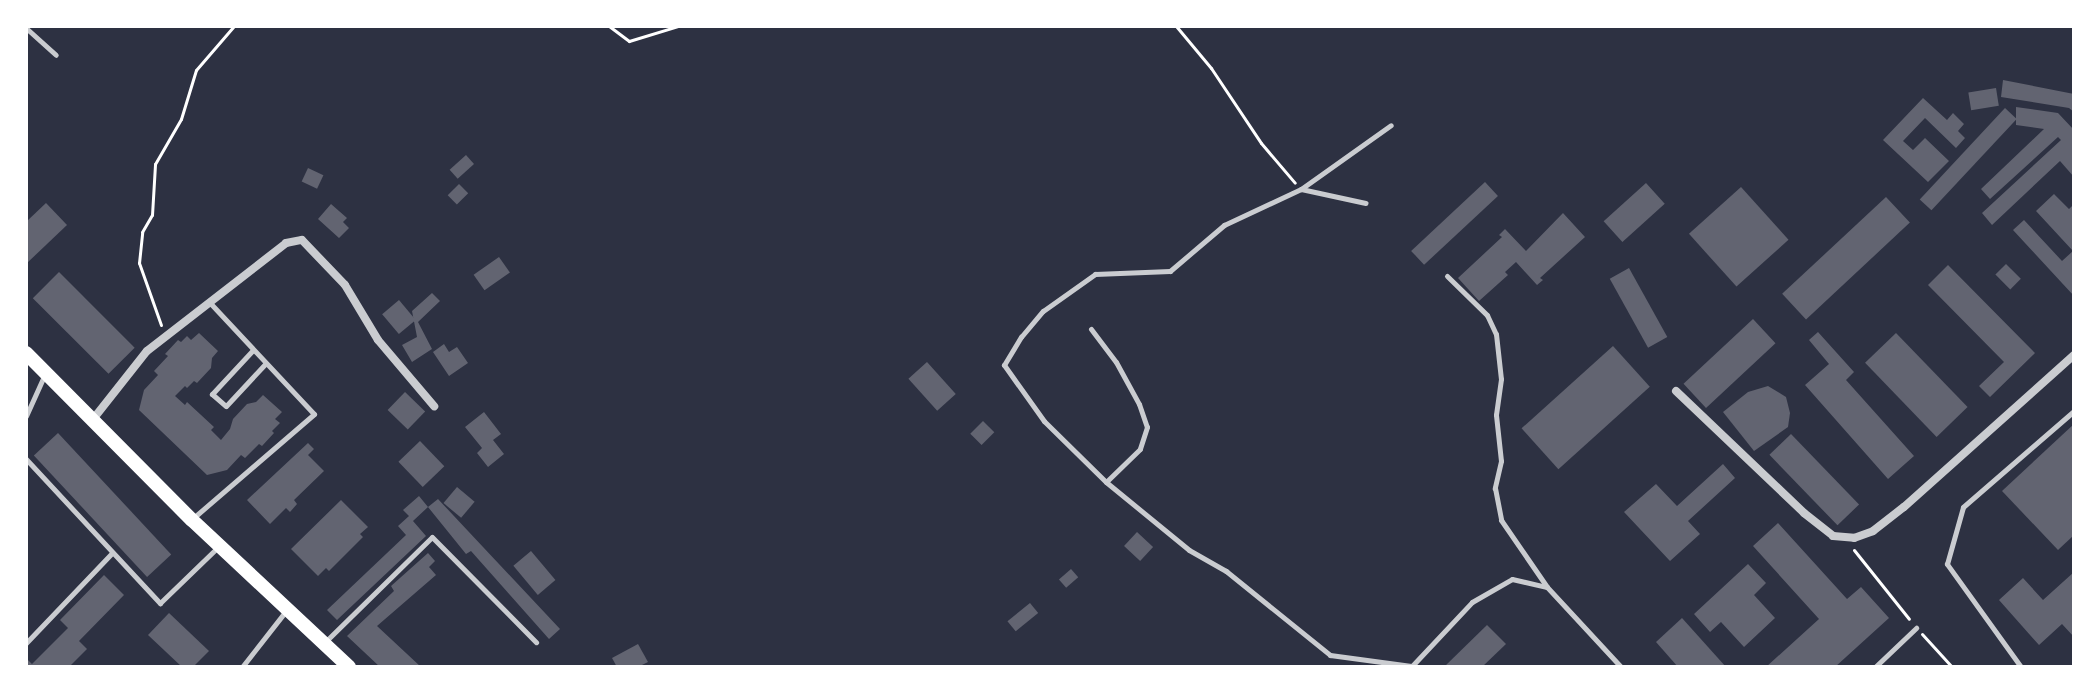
<!DOCTYPE html>
<style>
body{margin:0}
#map{position:relative;width:2100px;height:693px;overflow:hidden;background:#2d3142;font-family:"Golos Text",sans-serif}
div>[style]{position:absolute}
.building>*{inset:0;background:#626471;transform-origin:0 0}
.path>*{height:3px;margin:-1.5px;padding:0 1.5px;transform-origin:1.5px;border-radius:1.5px;background:#fff}
.service>*{height:5px;margin:-2.5px;padding:0 2.5px;transform-origin:2.5px;border-radius:2.5px;background:#caccd0}
.minor>*{height:8px;margin:-4px;padding:0 4px;transform-origin:4px;border-radius:4px;background:#caccd0}
.secondary>*{height:14px;margin:-7px;padding:0 7px;transform-origin:7px;border-radius:7px;background:#fff}
span{translate:-50% -50%;white-space:nowrap;text-align:center;line-height:1.15;-webkit-text-stroke:8px #fff;paint-order:stroke}
.frame{position:absolute;inset:0;border:28px solid #fff;pointer-events:none}
</style>
<div id="map">
<div class="building">
<i style="clip-path:polygon(2003px 80px,2074px 94px,2074px 112px,2069px 108px,2001px 97px)"></i>
<i style="left:1996px;top:88px;width:18px;height:28px;rotate:81deg"></i>
<i style="clip-path:polygon(1923px 98px,1947px 120px,1953px 113px,1964px 124px,1958px 131px,1965px 138px,1956px 148px,1925px 118px,1903px 141px,1913px 150px,1925px 138px,1949px 161px,1928px 182px,1883px 140px)"></i>
<i style="clip-path:polygon(2016px 107px,2058px 113px,2074px 130px,2074px 177px,2060px 161px,1992px 225px,1982px 213px,2061px 140px,2058px 137px,1990px 199px,1981px 189px,2044px 129px,2016px 125px)"></i>
<i style="left:2005px;top:108px;width:16px;height:125px;rotate:43deg"></i>
<i style="left:466px;top:155px;width:12px;height:22px;rotate:48deg"></i>
<i style="left:308px;top:168px;width:17px;height:15px;rotate:25deg"></i>
<i style="left:1485px;top:182px;width:19px;height:101px;rotate:47deg"></i>
<i style="left:1646px;top:183px;width:28px;height:57px;rotate:48deg"></i>
<i style="left:459px;top:184px;width:13px;height:16px;rotate:45deg"></i>
<i style="left:1741px;top:187px;width:71px;height:70px;rotate:48deg"></i>
<i style="clip-path:polygon(2054px 194px,2069px 209px,2074px 204px,2074px 296px,2013px 230px,2024px 220px,2062px 261px,2073px 251px,2036px 211px)"></i>
<i style="left:1886px;top:197px;width:35px;height:142px;rotate:47deg"></i>
<i style="clip-path:polygon(46px 203px,67px 225px,26px 264px,26px 222px)"></i>
<i style="clip-path:polygon(331px 204px,347px 218px,343px 222px,349px 228px,339px 238px,318px 219px)"></i>
<i style="clip-path:polygon(1563px 213px,1585px 237px,1540px 278px,1543px 280px,1537px 285px,1516px 262px,1505px 272px,1508px 275px,1479px 301px,1458px 278px,1502px 237px,1499px 235px,1505px 229px,1526px 251px)"></i>
<i style="left:499px;top:257px;width:19px;height:31px;rotate:55deg"></i>
<i style="left:2006px;top:264px;width:21px;height:15px;rotate:45deg"></i>
<i style="clip-path:polygon(1948px 265px,2035px 353px,1990px 397px,1979px 386px,2004px 362px,1928px 285px)"></i>
<i style="left:1629px;top:268px;width:79px;height:22px;rotate:61deg"></i>
<i style="left:59px;top:272px;width:107px;height:37px;rotate:45deg"></i>
<i style="clip-path:polygon(432px 293px,440px 301px,418px 322px,432px 349px,412px 362px,402px 345px,417px 337px,412px 311px)"></i>
<i style="left:399px;top:300px;width:26px;height:22px;rotate:50deg"></i>
<i style="left:1753px;top:319px;width:33px;height:95px;rotate:47deg"></i>
<i style="clip-path:polygon(1818px 332px,1854px 372px,1846px 380px,1914px 456px,1888px 479px,1805px 385px,1829px 364px,1809px 340px)"></i>
<i style="clip-path:polygon(199px 333px,218px 351px,212px 358px,211px 368px,197px 383px,194px 381px,187px 388px,185px 386px,175px 396px,185px 405px,187px 402px,214px 427px,211px 430px,221px 440px,230px 429px,233px 419px,247px 404px,256px 402px,263px 395px,282px 412px,275px 419px,280px 423px,272px 431px,274px 433px,262px 446px,259px 444px,245px 458px,241px 455px,227px 470px,207px 475px,139px 410px,144px 390px,158px 375px,154px 371px,168px 356px,165px 354px,178px 340px,181px 342px,187px 336px,191px 340px)"></i>
<i style="left:1896px;top:333px;width:103px;height:43px;rotate:46deg"></i>
<i style="clip-path:polygon(444px 344px,449px 352px,457px 347px,468px 363px,449px 376px,433px 352px)"></i>
<i style="left:1613px;top:346px;width:55px;height:123px;rotate:48deg"></i>
<i style="left:927px;top:362px;width:43px;height:25px;rotate:48deg"></i>
<i style="clip-path:polygon(1768px 386px,1786px 397px,1790px 413px,1788px 427px,1754px 451px,1723px 412px,1748px 392px)"></i>
<i style="left:405px;top:392px;width:28px;height:25px;rotate:44deg"></i>
<i style="clip-path:polygon(484px 412px,501px 434px,493px 440px,504px 454px,488px 467px,477px 453px,482px 448px,465px 427px)"></i>
<i style="left:983px;top:421px;width:16px;height:18px;rotate:45deg"></i>
<i style="clip-path:polygon(2074px 424px,2074px 535px,2058px 550px,2002px 491px)"></i>
<i style="left:58px;top:433px;width:166px;height:33px;rotate:47deg"></i>
<i style="left:1791px;top:434px;width:98px;height:30px;rotate:46deg"></i>
<i style="left:420px;top:441px;width:35px;height:30px;rotate:46deg"></i>
<i style="clip-path:polygon(308px 443px,314px 449px,308px 455px,324px 471px,294px 500px,297px 504px,290px 512px,286px 508px,270px 524px,247px 500px)"></i>
<i style="clip-path:polygon(1723px 464px,1735px 478px,1688px 521px,1700px 534px,1670px 561px,1624px 512px,1656px 484px,1677px 506px)"></i>
<i style="left:457px;top:487px;width:23px;height:21px;rotate:40deg"></i>
<i style="clip-path:polygon(419px 496px,428px 507px,413px 521px,426px 536px,337px 620px,327px 610px,406px 535px,398px 526px,409px 516px,403px 510px)"></i>
<i style="clip-path:polygon(438px 499px,560px 629px,549px 639px,471px 551px,466px 554px,428px 507px)"></i>
<i style="clip-path:polygon(341px 500px,368px 527px,360px 534px,363px 537px,329px 571px,326px 568px,318px 576px,291px 549px)"></i>
<i style="clip-path:polygon(1778px 523px,1847px 599px,1861px 587px,1889px 618px,1835px 667px,1766px 667px,1819px 619px,1753px 546px)"></i>
<i style="left:1137px;top:532px;width:22px;height:19px;rotate:43deg"></i>
<i style="left:531px;top:551px;width:38px;height:23px;rotate:50deg"></i>
<i style="clip-path:polygon(428px 553px,435px 561px,429px 567px,436px 575px,377px 626px,421px 667px,380px 667px,347px 636px,394px 591px,391px 586px)"></i>
<i style="clip-path:polygon(1748px 564px,1766px 583px,1754px 595px,1775px 618px,1744px 647px,1721px 622px,1710px 632px,1694px 614px)"></i>
<i style="left:1071px;top:569px;width:11px;height:16px;rotate:49deg"></i>
<i style="clip-path:polygon(2074px 572px,2074px 637px,2062px 624px,2039px 645px,1999px 600px,2023px 578px,2043px 600px)"></i>
<i style="clip-path:polygon(104px 575px,124px 595px,79px 641px,87px 649px,69px 667px,26px 667px,26px 658px,32px 664px,68px 628px,60px 620px)"></i>
<i style="left:1030px;top:603px;width:13px;height:29px;rotate:51deg"></i>
<i style="clip-path:polygon(169px 613px,209px 651px,193px 667px,182px 667px,148px 635px)"></i>
<i style="clip-path:polygon(1682px 618px,1726px 667px,1678px 667px,1656px 642px)"></i>
<i style="clip-path:polygon(1487px 625px,1506px 644px,1482px 667px,1444px 667px)"></i>
<i style="clip-path:polygon(638px 644px,648px 662px,638px 667px,617px 667px,612px 658px)"></i>
</div>
<div class="path">
<i style="left:609px;top:26px;width:25px;rotate:37deg"></i>
<i style="left:629px;top:41px;width:51px;rotate:-17deg"></i>
<i style="left:1176px;top:26px;width:55px;rotate:50.2deg"></i>
<i style="left:1211px;top:68px;width:90px;rotate:56.3deg"></i>
<i style="left:1261px;top:143px;width:52px;rotate:49.6deg"></i>
<i style="left:161px;top:325px;width:66px;rotate:-109.5deg"></i>
<i style="left:139px;top:263px;width:31px;rotate:-84deg"></i>
<i style="left:142px;top:232px;width:20px;rotate:-60deg"></i>
<i style="left:152px;top:215px;width:51px;rotate:-86.6deg"></i>
<i style="left:155px;top:164px;width:52px;rotate:-60deg"></i>
<i style="left:181px;top:119px;width:51px;rotate:-73deg"></i>
<i style="left:196px;top:70px;width:58px;rotate:-49.2deg"></i>
<i style="left:1854px;top:550px;width:88px;rotate:51.4deg"></i>
<i style="left:1922px;top:634px;width:45px;rotate:47.7deg"></i>
</div>
<div class="service">
<i style="left:26px;top:28px;width:40px;rotate:42deg"></i>
<i style="left:1301px;top:189px;width:66px;rotate:12.2deg"></i>
<i style="left:1447px;top:276px;width:56px;rotate:44.3deg"></i>
<i style="left:1487px;top:315px;width:21px;rotate:65deg"></i>
<i style="left:1496px;top:334px;width:45px;rotate:83.7deg"></i>
<i style="left:1501px;top:379px;width:36px;rotate:98deg"></i>
<i style="left:1496px;top:415px;width:46px;rotate:83.8deg"></i>
<i style="left:1501px;top:461px;width:28px;rotate:103deg"></i>
<i style="left:1495px;top:488px;width:33px;rotate:79deg"></i>
<i style="left:1501px;top:520px;width:81px;rotate:55.5deg"></i>
<i style="left:1091px;top:329px;width:41px;rotate:52.9deg"></i>
<i style="left:1116px;top:362px;width:48px;rotate:61.3deg"></i>
<i style="left:1139px;top:404px;width:24px;rotate:71deg"></i>
<i style="left:1147px;top:427px;width:23px;rotate:108deg"></i>
<i style="left:1140px;top:449px;width:47px;rotate:135.9deg"></i>
<i style="left:1106px;top:482px;width:107px;rotate:39.3deg"></i>
<i style="left:1189px;top:550px;width:43px;rotate:29.6deg"></i>
<i style="left:1226px;top:571px;width:134px;rotate:38.9deg"></i>
<i style="left:1330px;top:655px;width:82px;rotate:7.7deg"></i>
<i style="left:252px;top:351px;width:59px;rotate:132.9deg"></i>
<i style="left:212px;top:394px;width:18px;rotate:41deg"></i>
<i style="left:226px;top:406px;width:57px;rotate:-47.1deg"></i>
<i style="left:26px;top:416px;width:46px;rotate:-65.7deg"></i>
<i style="left:26px;top:459px;width:197px;rotate:47.1deg"></i>
<i style="left:160px;top:603px;width:82px;rotate:-44deg"></i>
<i style="left:1106px;top:482px;width:87px;rotate:-135.5deg"></i>
<i style="left:1044px;top:421px;width:69px;rotate:-125.5deg"></i>
<i style="left:1004px;top:365px;width:33px;rotate:-59deg"></i>
<i style="left:1021px;top:337px;width:34px;rotate:-50deg"></i>
<i style="left:1043px;top:311px;width:64px;rotate:-35.4deg"></i>
<i style="left:1095px;top:274px;width:75px;rotate:-2.3deg"></i>
<i style="left:1170px;top:271px;width:71px;rotate:-40.4deg"></i>
<i style="left:1224px;top:225px;width:85px;rotate:-25.1deg"></i>
<i style="left:1301px;top:189px;width:110px;rotate:-35.4deg"></i>
<i style="left:192px;top:519px;width:161px;rotate:-40.7deg"></i>
<i style="left:314px;top:414px;width:152px;rotate:-133.1deg"></i>
<i style="left:26px;top:643px;width:124px;rotate:-46.3deg"></i>
<i style="left:324px;top:643px;width:151px;rotate:-44.5deg"></i>
<i style="left:432px;top:537px;width:148px;rotate:45.3deg"></i>
<i style="left:242px;top:667px;width:70px;rotate:-52deg"></i>
<i style="left:1411px;top:667px;width:89px;rotate:-46.8deg"></i>
<i style="left:1472px;top:602px;width:46px;rotate:-29.9deg"></i>
<i style="left:1512px;top:579px;width:36px;rotate:13deg"></i>
<i style="left:1547px;top:587px;width:109px;rotate:47.2deg"></i>
<i style="left:1875px;top:667px;width:57px;rotate:-43.6deg"></i>
<i style="left:2021px;top:667px;width:127px;rotate:-125.7deg"></i>
<i style="left:1947px;top:564px;width:59px;rotate:-74.3deg"></i>
<i style="left:1963px;top:507px;width:147px;rotate:-40.9deg"></i>
</div>
<div class="minor">
<i style="left:1676px;top:391px;width:177px;rotate:43.6deg"></i>
<i style="left:1804px;top:513px;width:37px;rotate:38deg"></i>
<i style="left:1833px;top:536px;width:21px;rotate:5deg"></i>
<i style="left:1854px;top:538px;width:20px;rotate:-20deg"></i>
<i style="left:1873px;top:531px;width:39px;rotate:-38deg"></i>
<i style="left:1904px;top:507px;width:228px;rotate:-41.8deg"></i>
<i style="left:94px;top:418px;width:85px;rotate:-51.7deg"></i>
<i style="left:147px;top:351px;width:176px;rotate:-37.8deg"></i>
<i style="left:286px;top:243px;width:16px;rotate:-11deg"></i>
<i style="left:302px;top:240px;width:62px;rotate:46.3deg"></i>
<i style="left:345px;top:285px;width:64px;rotate:59deg"></i>
<i style="left:378px;top:340px;width:87px;rotate:49.7deg"></i>
</div>
<div class="secondary">
<i style="left:26px;top:353px;width:235px;rotate:45.2deg"></i>
<i style="left:192px;top:520px;width:215px;rotate:43.1deg"></i>
</div>
<div class="frame"></div>
</div>
